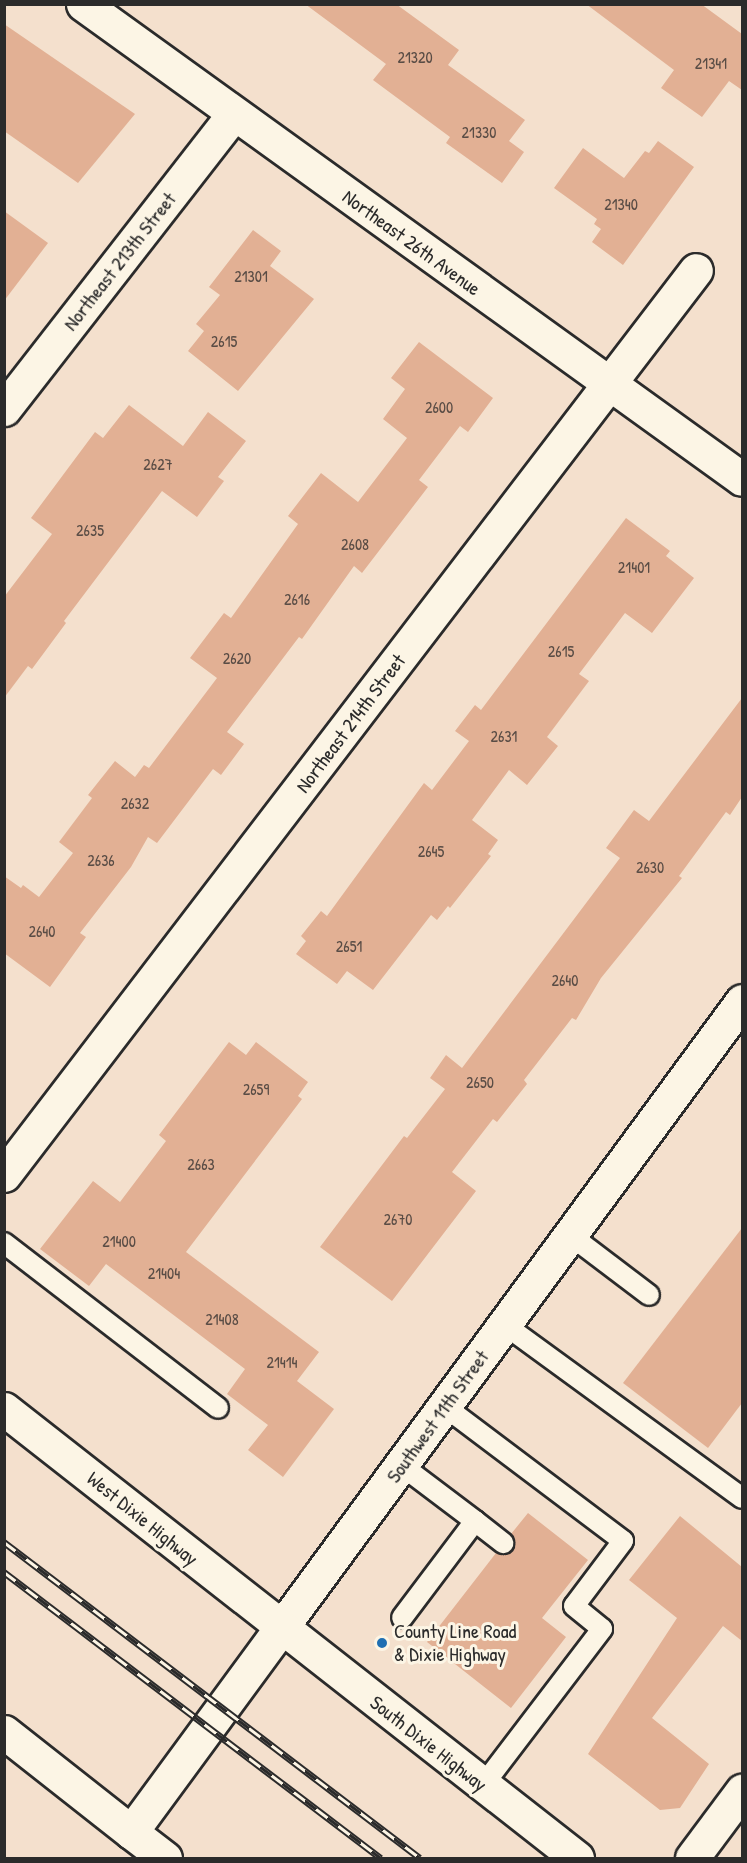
<!DOCTYPE html>
<style>
body{margin:0}
#map{position:relative;width:747px;height:1863px;overflow:hidden;background:#f4e0cd;font-family:"Patrick Hand",sans-serif}
div>[style]{position:absolute}
.building>*{inset:0;background:#e2b094}
.roads{filter:drop-shadow(2px 0 #2b2b2b) drop-shadow(-2px 0 #2b2b2b) drop-shadow(0 2px #2b2b2b) drop-shadow(0 -2px #2b2b2b)}
.service>*{height:20px;margin:-10px;padding:0 10px;transform-origin:10px;border-radius:10px;background:#fcf5e5}
.minor>*{height:33px;margin:-16.5px;padding:0 16.5px;transform-origin:16.5px;border-radius:16.5px;background:#fcf5e5}
.tertiary>*{height:33px;margin:-16.5px;padding:0 16.5px;transform-origin:16.5px;border-radius:16.5px;background:#fcf5e5}
.secondary>*{height:33px;margin:-16.5px;padding:0 16.5px;transform-origin:16.5px;border-radius:16.5px;background:#fcf5e5}
.rail>*{height:7px;margin-top:-3.5px;transform-origin:0;background:repeating-linear-gradient(90deg,#fcf5e5 0 14px,#2b2b2b 0 28px);box-sizing:border-box;border-block:2px solid #2b2b2b}
.dots>*{width:16px;height:16px;translate:-50% -50%;box-sizing:border-box;border:3px solid #fcf5e5;border-radius:50%}
span{translate:-50% -50%;white-space:nowrap;text-align:center;line-height:1.15;-webkit-text-stroke:6px #fcf5e5;paint-order:stroke}
.number-label{font-size:16px;color:#594c45}
.number-label span{-webkit-text-stroke-width:0}
.street-label{font-size:20px;color:#2b2b2b}
.poi-label{font-size:20px;color:#2b2b2b}
.left{translate:0 -50%;text-align:left}
.frame{position:absolute;inset:0;border:6px solid #2b2b2b;pointer-events:none}
</style>
<div id="map">
<div class="building">
<i style="clip-path:polygon(305px 4px,396px 4px,459px 50px,448px 65px,525px 120px,509px 141px,524px 152px,502px 183px,446px 143px,450px 137px,373px 80px,386px 64px)"></i>
<i style="clip-path:polygon(586px 4px,701px 4px,742px 34px,742px 90px,729px 81px,702px 117px,661px 88px,674px 70px)"></i>
<i style="clip-path:polygon(4px 24px,135px 114px,78px 183px,4px 131px)"></i>
<i style="clip-path:polygon(658px 141px,694px 167px,623px 265px,592px 242px,601px 229px,594px 224px,597px 219px,554px 188px,583px 148px,624px 178px,645px 151px,649px 153px)"></i>
<i style="clip-path:polygon(4px 211px,48px 243px,4px 301px)"></i>
<i style="clip-path:polygon(253px 230px,281px 251px,270px 266px,314px 299px,238px 391px,188px 351px,204px 331px,196px 324px,220px 295px,209px 287px)"></i>
<i style="clip-path:polygon(419px 342px,493px 398px,468px 432px,460px 426px,419px 480px,428px 487px,362px 573px,354px 566px,302px 639px,299px 637px,227px 732px,244px 744px,221px 775px,213px 769px,157px 843px,148px 837px,131px 867px,80px 933px,86px 937px,50px 987px,4px 953px,4px 876px,21px 888px,23px 885px,39px 897px,73px 853px,59px 842px,92px 798px,88px 795px,115px 761px,135px 777px,144px 765px,149px 768px,217px 678px,190px 658px,224px 613px,231px 618px,298px 524px,288px 516px,321px 473px,358px 502px,407px 438px,383px 419px,405px 389px,391px 378px)"></i>
<i style="clip-path:polygon(129px 405px,183px 446px,208px 412px,246px 441px,218px 477px,224px 481px,197px 517px,162px 491px,64px 621px,66px 623px,32px 669px,28px 666px,4px 698px,4px 597px,52px 534px,31px 518px,95px 432px,103px 438px)"></i>
<i style="clip-path:polygon(626px 518px,670px 551px,666px 556px,694px 578px,652px 633px,625px 613px,579px 674px,589px 681px,547px 737px,558px 746px,527px 785px,509px 770px,472px 820px,498px 840px,488px 854px,491px 856px,450px 908px,448px 906px,437px 920px,431px 915px,373px 990px,347px 971px,337px 984px,296px 954px,306px 941px,301px 936px,321px 911px,327px 916px,424px 783px,432px 790px,469px 741px,455px 731px,475px 705px,481px 710px)"></i>
<i style="clip-path:polygon(742px 698px,742px 797px,730px 815px,726px 812px,679px 876px,682px 878px,601px 978px,576px 1020px,572px 1018px,524px 1080px,527px 1084px,497px 1122px,493px 1119px,452px 1172px,476px 1191px,392px 1301px,320px 1247px,404px 1136px,407px 1138px,445px 1089px,430px 1078px,446px 1055px,462px 1068px,620px 858px,606px 848px,634px 810px,649px 821px)"></i>
<i style="clip-path:polygon(229px 1042px,246px 1055px,256px 1042px,308px 1082px,298px 1096px,302px 1099px,186px 1252px,319px 1352px,297px 1381px,334px 1409px,283px 1477px,248px 1450px,268px 1425px,227px 1394px,245px 1369px,106px 1264px,89px 1286px,40px 1249px,93px 1181px,120px 1202px,166px 1141px,159px 1135px)"></i>
<i style="clip-path:polygon(742px 1228px,742px 1403px,708px 1448px,623px 1383px)"></i>
<i style="clip-path:polygon(528px 1513px,588px 1560px,542px 1618px,566px 1637px,511px 1708px,427px 1642px,496px 1553px,507px 1554px,513px 1550px,514px 1539px,511px 1534px)"></i>
<i style="clip-path:polygon(680px 1516px,742px 1567px,742px 1641px,723px 1626px,652px 1718px,709px 1764px,680px 1808px,660px 1810px,588px 1754px,677px 1618px,629px 1580px)"></i>
</div>
<div class="roads">
<div class="service">
<i style="left:570px;top:1235px;width:99px;rotate:37.2deg"></i>
<i style="left:4px;top:1243px;width:270px;rotate:37.6deg"></i>
<i style="left:505px;top:1325px;width:293px;rotate:36.1deg"></i>
<i style="left:444px;top:1406px;width:224px;rotate:37deg"></i>
<i style="left:623px;top:1541px;width:81px;rotate:127deg"></i>
<i style="left:574px;top:1606px;width:36px;rotate:39deg"></i>
<i style="left:602px;top:1629px;width:196px;rotate:127.3deg"></i>
<i style="left:401px;top:1465px;width:93px;rotate:37.1deg"></i>
<i style="left:475px;top:1521px;width:121px;rotate:127deg"></i>
<i style="left:475px;top:1521px;width:36px;rotate:38deg"></i>
</div>
<div class="minor">
<i style="left:4px;top:409px;width:374px;rotate:-52.1deg"></i>
<i style="left:4px;top:1175px;width:1139px;rotate:-52.6deg"></i>
<i style="left:692px;top:1858px;width:84px;rotate:-53.3deg"></i>
</div>
<div class="tertiary">
<i style="left:83px;top:4px;width:812px;rotate:35.78deg"></i>
<i style="left:281px;top:1628px;width:778px;rotate:-53.67deg"></i>
<i style="left:4px;top:1732px;width:162px;rotate:38.2deg"></i>
</div>
<div class="secondary">
<i style="left:4px;top:1409px;width:728px;rotate:38.08deg"></i>
<i style="left:165px;top:1858px;width:43px;rotate:-142.6deg"></i>
<i style="left:131px;top:1832px;width:253px;rotate:-53.7deg"></i>
</div>
</div>
<div class="rail">
<i style="left:4px;top:1542px;width:522px;rotate:37.22deg"></i>
<i style="left:4px;top:1572px;width:473px;rotate:37.2deg"></i>
</div>
<div class="dots">
<i style="left:382px;top:1643px;background:#1f6fb2"></i>
</div>
<div class="number-label">
<span style="left:415px;top:57px">21320</span>
<span style="left:711px;top:63px">21341</span>
<span style="left:479px;top:132px">21330</span>
<span style="left:621px;top:204px">21340</span>
<span style="left:251px;top:276px">21301</span>
<span style="left:224px;top:341px">2615</span>
<span style="left:439px;top:407px">2600</span>
<span style="left:158px;top:464px">2627</span>
<span style="left:90px;top:530px">2635</span>
<span style="left:355px;top:544px">2608</span>
<span style="left:634px;top:567px">21401</span>
<span style="left:297px;top:599px">2616</span>
<span style="left:561px;top:651px">2615</span>
<span style="left:237px;top:658px">2620</span>
<span style="left:504px;top:736px">2631</span>
<span style="left:135px;top:803px">2632</span>
<span style="left:431px;top:851px">2645</span>
<span style="left:101px;top:860px">2636</span>
<span style="left:650px;top:867px">2630</span>
<span style="left:42px;top:931px">2640</span>
<span style="left:349px;top:946px">2651</span>
<span style="left:565px;top:980px">2640</span>
<span style="left:480px;top:1082px">2650</span>
<span style="left:256px;top:1089px">2659</span>
<span style="left:201px;top:1164px">2663</span>
<span style="left:398px;top:1219px">2670</span>
<span style="left:119px;top:1241px">21400</span>
<span style="left:164px;top:1273px">21404</span>
<span style="left:222px;top:1319px">21408</span>
<span style="left:282px;top:1362px">21414</span>
</div>
<div class="street-label">
<span style="left:412px;top:242px;rotate:36deg">Northeast 26th Avenue</span>
<span style="left:119px;top:261px;rotate:-52deg">Northeast 213th Street</span>
<span style="left:350px;top:723px;rotate:-53deg">Northeast 214th Street</span>
<span style="left:437px;top:1416px;rotate:-54deg">Southwest 11th Street</span>
<span style="left:143px;top:1518px;rotate:39deg">West Dixie Highway</span>
<span style="left:429px;top:1743px;rotate:38deg">South Dixie Highway</span>
</div>
<div class="poi-label">
<span class="left" style="left:394px;top:1642px">County Line Road<br>&amp; Dixie Highway</span>
</div>
<div class="frame"></div>
</div>
